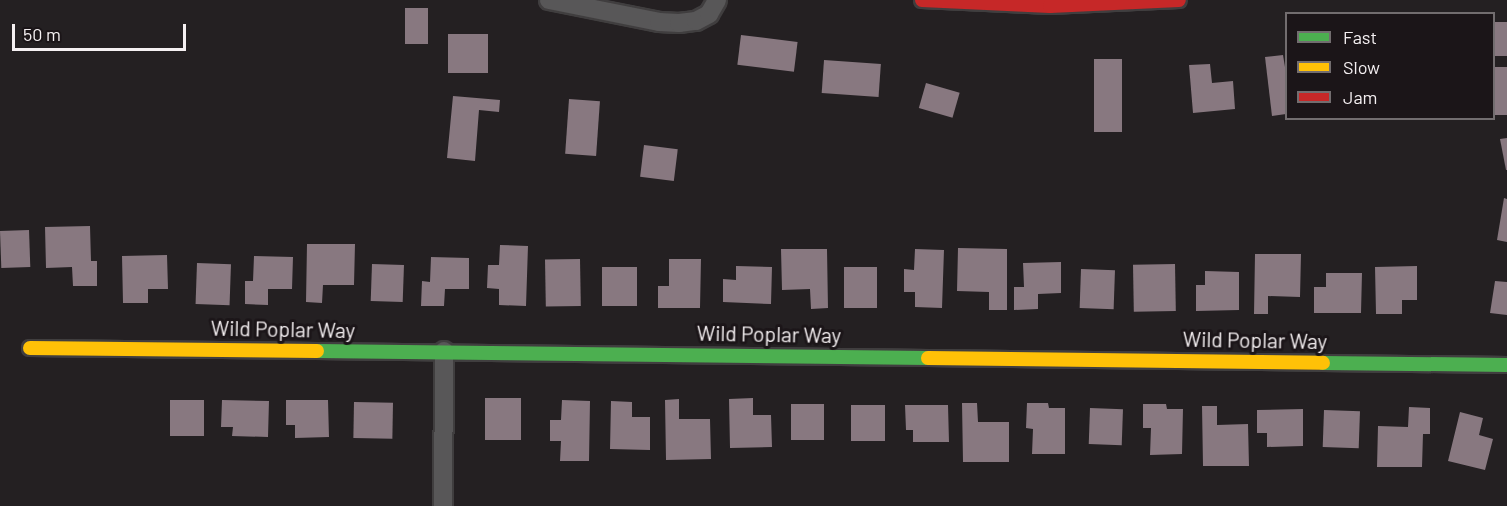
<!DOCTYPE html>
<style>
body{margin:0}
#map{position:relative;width:1507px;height:506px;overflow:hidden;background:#242022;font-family:Barlow,sans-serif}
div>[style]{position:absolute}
.building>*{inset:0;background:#887880;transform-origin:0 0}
.roads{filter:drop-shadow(2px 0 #403e3f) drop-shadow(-2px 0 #403e3f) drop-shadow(0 2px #403e3f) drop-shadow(0 -2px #403e3f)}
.street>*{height:18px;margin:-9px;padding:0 9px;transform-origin:9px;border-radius:9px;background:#585758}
.fast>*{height:14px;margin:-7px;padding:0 7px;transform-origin:7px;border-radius:7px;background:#4caf50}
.slow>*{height:14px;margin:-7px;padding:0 7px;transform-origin:7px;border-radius:7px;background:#ffc107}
.jam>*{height:14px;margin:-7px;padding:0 7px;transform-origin:7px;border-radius:7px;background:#c62828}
span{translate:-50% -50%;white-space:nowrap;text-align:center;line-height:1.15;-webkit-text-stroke:6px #1b1518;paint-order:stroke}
.street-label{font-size:21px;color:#f5f0f2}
.legend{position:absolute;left:1285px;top:12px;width:210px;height:108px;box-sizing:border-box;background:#1b1518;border:2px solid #726d6f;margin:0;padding:8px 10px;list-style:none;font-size:18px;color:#f5f0f2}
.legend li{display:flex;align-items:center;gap:12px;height:30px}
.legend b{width:30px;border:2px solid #726d6f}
.scale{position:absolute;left:12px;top:24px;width:174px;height:27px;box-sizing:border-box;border:3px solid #f5f0f2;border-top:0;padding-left:8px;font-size:18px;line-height:21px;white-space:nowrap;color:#f5f0f2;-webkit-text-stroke:4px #1b1518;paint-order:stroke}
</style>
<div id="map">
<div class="building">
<i style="left:405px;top:8px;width:23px;height:36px"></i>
<i style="left:1507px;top:22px;width:34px;height:13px;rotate:90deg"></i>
<i style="left:448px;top:34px;width:40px;height:39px"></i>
<i style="left:741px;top:35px;width:57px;height:30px;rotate:7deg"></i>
<i style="clip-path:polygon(1283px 55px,1286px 73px,1286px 114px,1272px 116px,1265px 57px)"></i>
<i style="left:1094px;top:59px;width:28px;height:73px"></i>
<i style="left:824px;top:60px;width:57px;height:33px;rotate:4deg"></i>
<i style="clip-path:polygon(1210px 64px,1212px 83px,1233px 81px,1235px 109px,1193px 113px,1189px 65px)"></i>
<i style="left:1507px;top:67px;width:48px;height:13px;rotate:90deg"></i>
<i style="left:926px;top:83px;width:35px;height:26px;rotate:16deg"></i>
<i style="clip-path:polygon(453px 96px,500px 100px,499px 112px,479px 110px,475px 161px,447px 158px)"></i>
<i style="left:569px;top:99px;width:31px;height:55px;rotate:4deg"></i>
<i style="clip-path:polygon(1507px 138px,1507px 170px,1506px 170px,1500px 139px)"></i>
<i style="left:644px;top:145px;width:34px;height:32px;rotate:7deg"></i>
<i style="clip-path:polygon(1504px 198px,1507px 199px,1507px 242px,1497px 240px)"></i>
<i style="clip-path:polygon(90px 226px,91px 261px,97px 261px,97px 286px,73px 286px,72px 267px,46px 268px,45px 227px)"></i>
<i style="left:29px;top:230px;width:37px;height:29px;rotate:88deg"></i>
<i style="clip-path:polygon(307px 244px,355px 244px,354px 285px,323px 285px,322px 303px,306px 302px)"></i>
<i style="clip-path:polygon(500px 245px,528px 246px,526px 306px,499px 305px,499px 289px,487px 288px,488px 265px,499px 265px)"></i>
<i style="clip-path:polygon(958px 248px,1007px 249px,1007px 310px,989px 310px,989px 292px,957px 291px)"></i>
<i style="clip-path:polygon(781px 249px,827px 249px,828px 308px,811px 309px,810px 289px,782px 290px)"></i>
<i style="clip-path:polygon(915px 249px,944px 250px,942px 308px,915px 307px,915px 292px,904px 292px,904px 269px,914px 270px)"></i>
<i style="clip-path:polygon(1255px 254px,1301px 254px,1300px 297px,1268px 296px,1268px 314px,1254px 314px)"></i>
<i style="clip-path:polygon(167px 255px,168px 289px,148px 289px,148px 303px,123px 303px,122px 256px)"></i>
<i style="clip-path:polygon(254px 256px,293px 257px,292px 289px,268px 289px,268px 305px,245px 304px,245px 281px,253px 281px)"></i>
<i style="clip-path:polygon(431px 257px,469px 258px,469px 289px,445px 289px,444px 306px,421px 306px,422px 281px,430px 282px)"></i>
<i style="left:580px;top:259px;width:47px;height:35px;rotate:89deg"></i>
<i style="clip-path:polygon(669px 259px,701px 259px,700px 308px,658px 308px,658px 286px,669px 286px)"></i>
<i style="clip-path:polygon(1061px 262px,1061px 293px,1038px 294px,1038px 309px,1014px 310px,1014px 287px,1024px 287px,1023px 263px)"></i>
<i style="left:197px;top:263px;width:34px;height:41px;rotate:2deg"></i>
<i style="left:372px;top:264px;width:32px;height:37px;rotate:2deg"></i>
<i style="left:1175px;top:264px;width:47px;height:42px;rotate:89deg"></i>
<i style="clip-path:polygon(736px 266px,772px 267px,771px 304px,723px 302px,723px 279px,736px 280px)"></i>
<i style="clip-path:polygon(1417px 266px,1417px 300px,1402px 300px,1402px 314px,1376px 314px,1375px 267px)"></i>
<i style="left:602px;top:267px;width:35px;height:39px"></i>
<i style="left:844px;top:267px;width:33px;height:41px"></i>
<i style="left:1081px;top:269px;width:34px;height:39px;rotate:2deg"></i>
<i style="clip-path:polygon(1205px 271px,1239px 272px,1239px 310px,1196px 311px,1196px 285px,1205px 285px)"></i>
<i style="clip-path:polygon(1326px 273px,1362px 273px,1361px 313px,1314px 313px,1314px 287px,1326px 287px)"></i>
<i style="clip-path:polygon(1495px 281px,1507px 282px,1507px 315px,1490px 313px)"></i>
<i style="left:485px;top:398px;width:36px;height:42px"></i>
<i style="clip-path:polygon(753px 398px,753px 415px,771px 415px,772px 447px,730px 448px,729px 399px)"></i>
<i style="clip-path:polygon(679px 399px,679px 419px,710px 419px,711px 459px,666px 460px,665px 400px)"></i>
<i style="left:170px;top:400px;width:34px;height:36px"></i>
<i style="clip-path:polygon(222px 400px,269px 401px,268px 437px,232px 436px,233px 427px,221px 427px)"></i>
<i style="clip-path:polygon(286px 400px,328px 400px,329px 437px,295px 438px,295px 425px,286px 425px)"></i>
<i style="clip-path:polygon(562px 400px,590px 401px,589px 461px,560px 461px,561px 441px,550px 441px,550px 420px,561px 420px)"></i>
<i style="clip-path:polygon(611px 401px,632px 402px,632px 417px,650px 417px,650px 450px,610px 449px)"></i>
<i style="left:354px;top:402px;width:39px;height:36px;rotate:1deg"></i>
<i style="clip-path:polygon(962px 403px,977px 403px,978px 422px,1009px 422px,1009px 462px,963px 462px)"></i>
<i style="clip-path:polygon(1027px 403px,1048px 403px,1049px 408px,1065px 408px,1065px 454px,1032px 454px,1033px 429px,1026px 428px)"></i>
<i style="left:791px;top:404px;width:33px;height:36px"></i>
<i style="clip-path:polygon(1143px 404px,1166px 404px,1167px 409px,1183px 409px,1182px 454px,1150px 455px,1151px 428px,1143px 428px)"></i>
<i style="left:851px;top:405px;width:34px;height:36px"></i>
<i style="clip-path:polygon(905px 405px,948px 405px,949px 442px,913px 442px,913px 430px,906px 430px)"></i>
<i style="clip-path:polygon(1202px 406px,1217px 406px,1217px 425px,1248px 424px,1249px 466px,1203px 466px)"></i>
<i style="clip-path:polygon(1409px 407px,1430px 408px,1430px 434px,1423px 434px,1422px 467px,1377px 467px,1378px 426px,1408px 427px)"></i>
<i style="left:1090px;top:408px;width:33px;height:36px;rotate:2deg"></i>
<i style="clip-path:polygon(1303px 409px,1303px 446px,1267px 447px,1267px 433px,1257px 433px,1257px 410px)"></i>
<i style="left:1324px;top:410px;width:36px;height:37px;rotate:2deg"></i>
<i style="clip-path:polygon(1460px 412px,1483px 418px,1479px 435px,1493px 439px,1485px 470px,1448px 461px)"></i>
</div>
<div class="roads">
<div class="street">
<i style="left:549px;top:0;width:112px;rotate:11.3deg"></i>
<i style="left:659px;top:22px;width:20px;rotate:3deg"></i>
<i style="left:679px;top:23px;width:17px;rotate:-7deg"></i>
<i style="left:696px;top:21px;width:15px;rotate:-28deg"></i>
<i style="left:709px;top:14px;width:16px;rotate:-60deg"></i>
<i style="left:443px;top:506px;width:155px;rotate:-89.6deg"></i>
</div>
<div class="fast">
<i style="left:317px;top:351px;width:611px;rotate:0.66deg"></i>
<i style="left:1323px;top:363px;width:184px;rotate:0.6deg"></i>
</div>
<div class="slow">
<i style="left:30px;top:348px;width:287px;rotate:0.6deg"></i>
<i style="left:928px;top:358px;width:395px;rotate:0.7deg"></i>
</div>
<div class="jam">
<i style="left:922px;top:0;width:128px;rotate:2.7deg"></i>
<i style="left:1050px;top:6px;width:129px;rotate:-2.7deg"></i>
</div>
</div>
<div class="street-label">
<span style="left:283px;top:329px;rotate:1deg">Wild Poplar Way</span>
<span style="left:769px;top:334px;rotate:1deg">Wild Poplar Way</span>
<span style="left:1255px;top:340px;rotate:1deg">Wild Poplar Way</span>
</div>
<ul class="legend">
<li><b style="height:8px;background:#4caf50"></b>Fast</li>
<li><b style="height:8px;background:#ffc107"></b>Slow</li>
<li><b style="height:8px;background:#c62828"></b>Jam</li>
</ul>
<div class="scale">50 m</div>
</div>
